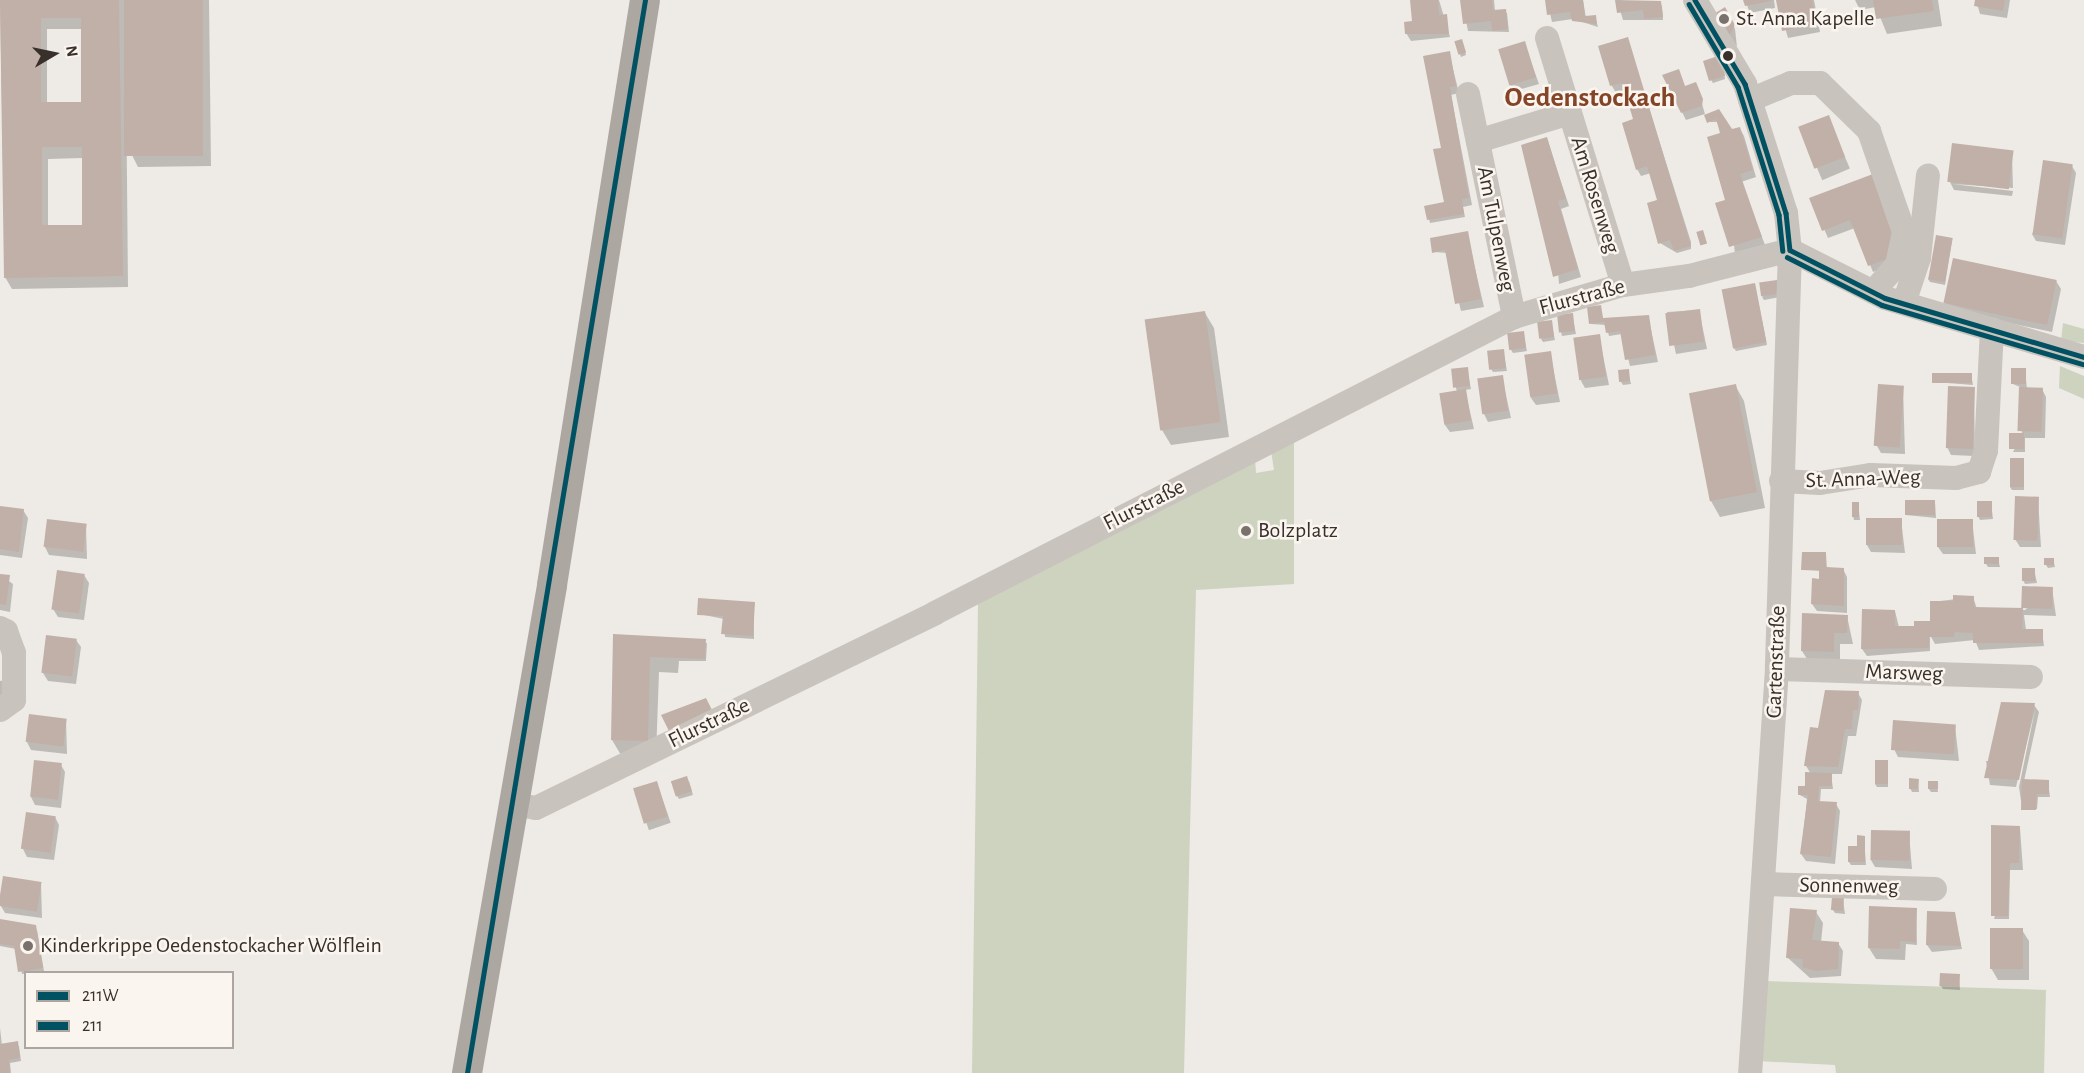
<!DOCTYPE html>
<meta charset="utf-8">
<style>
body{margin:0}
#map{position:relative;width:2084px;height:1073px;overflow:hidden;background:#eeeae5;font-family:"Alegreya Sans",sans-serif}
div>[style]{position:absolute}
.green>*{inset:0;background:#ced3c0}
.shadow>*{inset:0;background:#0003;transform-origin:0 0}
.building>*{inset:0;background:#c1b0a8;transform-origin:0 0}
.minor>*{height:24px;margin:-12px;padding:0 12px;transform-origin:12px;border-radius:12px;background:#c8c3bd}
.major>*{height:30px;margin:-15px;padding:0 15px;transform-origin:15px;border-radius:15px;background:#ada7a2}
.bus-1>*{height:4.5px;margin:-2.25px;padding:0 2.25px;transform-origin:2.25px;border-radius:2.25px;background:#005262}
.bus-2>*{height:4.5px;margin:-2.25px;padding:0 2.25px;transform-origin:2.25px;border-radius:2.25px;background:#005262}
.dots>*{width:16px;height:16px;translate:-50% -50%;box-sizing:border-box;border:3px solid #faf5ee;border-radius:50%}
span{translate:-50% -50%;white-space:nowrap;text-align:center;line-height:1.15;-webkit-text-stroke:5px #faf5ee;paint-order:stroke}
.poi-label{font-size:22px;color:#39302b}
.left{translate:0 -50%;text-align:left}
.street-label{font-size:22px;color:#39302b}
.district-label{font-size:28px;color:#844428;font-weight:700}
.legend{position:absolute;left:24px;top:971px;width:210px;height:78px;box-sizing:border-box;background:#faf5ee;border:2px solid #ada6a0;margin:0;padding:8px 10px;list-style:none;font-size:18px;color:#39302b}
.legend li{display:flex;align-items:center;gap:12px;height:30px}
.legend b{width:30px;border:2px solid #ada6a0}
.north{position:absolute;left:24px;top:24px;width:60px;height:60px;-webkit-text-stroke:4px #faf5ee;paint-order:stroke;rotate:81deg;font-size:16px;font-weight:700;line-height:24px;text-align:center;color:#39302b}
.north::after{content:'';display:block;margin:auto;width:21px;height:27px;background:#39302b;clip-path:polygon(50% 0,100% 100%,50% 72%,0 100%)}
</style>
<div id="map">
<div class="green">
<i style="clip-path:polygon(2063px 323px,2084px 329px,2084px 343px,2061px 341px)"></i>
<i style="clip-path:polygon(2060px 366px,2084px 376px,2084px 399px,2059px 388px)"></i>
<i style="clip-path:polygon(1294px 436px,1294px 584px,1196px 590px,1184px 1073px,972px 1073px,978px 604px,1255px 459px,1256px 473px,1274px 470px,1271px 451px)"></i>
<i style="clip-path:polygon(1764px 981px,2046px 990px,2044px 1073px,1836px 1073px,1835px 1065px,1758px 1061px)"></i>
</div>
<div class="shadow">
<i style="clip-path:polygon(evenodd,0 0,209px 0,211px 166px,138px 167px,132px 155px,126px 71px,128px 287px,12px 289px,5px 277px,0 0,47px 29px,82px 29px,82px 103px,47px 103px,47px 29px,0 0,83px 158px,84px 226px,48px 226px,48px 159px,83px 158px)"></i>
<i style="clip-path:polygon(1411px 0,1439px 0,1450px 37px,1411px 41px,1406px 33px,1413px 22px)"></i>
<i style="clip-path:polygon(1462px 0,1494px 0,1495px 11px,1507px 13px,1509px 32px,1468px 31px)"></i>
<i style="clip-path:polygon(1547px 0,1583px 0,1586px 18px,1595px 17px,1598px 27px,1573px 19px,1552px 22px)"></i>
<i style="clip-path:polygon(1617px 0,1662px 6px,1663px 20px,1623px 20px)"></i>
<i style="clip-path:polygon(1745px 0,1774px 0,1775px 8px,1750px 13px)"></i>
<i style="clip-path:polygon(1777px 0,1814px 0,1820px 32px,1788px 38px)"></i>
<i style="clip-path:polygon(1855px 0,1938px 0,1942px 26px,1887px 34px,1876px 7px,1860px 10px)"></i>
<i style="clip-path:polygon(1976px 0,2010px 0,2007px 18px,1980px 14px)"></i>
<i style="clip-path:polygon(1724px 9px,1735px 29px,1737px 47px,1728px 33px)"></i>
<i style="clip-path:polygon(1627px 39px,1691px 242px,1691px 249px,1677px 253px,1660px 243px,1659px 201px,1651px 173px,1641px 176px,1637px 169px,1635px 120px,1626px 90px,1616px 93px,1612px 86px,1600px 47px)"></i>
<i style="clip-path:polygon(1456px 42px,1463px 44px,1466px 55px,1461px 57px)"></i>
<i style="clip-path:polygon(1524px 43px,1539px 84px,1514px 91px,1510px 84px)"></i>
<i style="clip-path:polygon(1449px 53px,1459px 93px,1451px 95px,1472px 205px,1463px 207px,1465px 217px,1430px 223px,1426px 207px,1446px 203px,1443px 149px)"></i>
<i style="clip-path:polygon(1722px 59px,1725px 79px,1713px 83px,1711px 80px)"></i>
<i style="clip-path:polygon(1664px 76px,1685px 87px,1696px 84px,1705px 114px,1686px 120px)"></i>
<i style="clip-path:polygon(1719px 111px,1732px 131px,1740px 129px,1744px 136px,1756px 177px,1741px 182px,1765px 245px,1735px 254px,1722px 134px,1718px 122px,1708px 122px)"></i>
<i style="left:1828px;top:117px;width:56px;height:30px;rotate:67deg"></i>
<i style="clip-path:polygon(1547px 139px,1569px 206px,1561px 209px,1581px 277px,1559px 284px)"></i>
<i style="clip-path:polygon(2012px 153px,2013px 188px,1952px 184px,2013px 191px,2012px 196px,1954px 190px,1950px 182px)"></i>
<i style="clip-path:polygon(2072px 166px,2076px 173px,2065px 245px,2036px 241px,2032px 234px)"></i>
<i style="clip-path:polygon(1884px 180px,1903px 261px,1873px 272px,1855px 228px,1828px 238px,1811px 199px)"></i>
<i style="clip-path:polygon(1467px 233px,1484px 307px,1461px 311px,1447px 253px,1434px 252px)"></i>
<i style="clip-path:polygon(1952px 240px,1945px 285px,1930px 282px,1928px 279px)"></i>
<i style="clip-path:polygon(2056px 281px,2061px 289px,2052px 332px,1949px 310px,1945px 303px)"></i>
<i style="clip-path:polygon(1755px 285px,1767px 345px,1736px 351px,1734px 348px)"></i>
<i style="clip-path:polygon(1778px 285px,1780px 297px,1764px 300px,1762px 297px)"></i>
<i style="clip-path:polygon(1600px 307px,1603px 319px,1648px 316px,1658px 362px,1630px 366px,1622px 334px,1609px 336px,1606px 325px,1591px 324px)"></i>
<i style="clip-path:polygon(1699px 310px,1707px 349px,1676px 354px,1667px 312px)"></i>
<i style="clip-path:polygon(1205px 313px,1214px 328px,1229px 437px,1171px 445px,1162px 430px)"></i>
<i style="clip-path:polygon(1572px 315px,1576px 334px,1562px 336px,1561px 332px)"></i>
<i style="clip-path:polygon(1551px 322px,1555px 340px,1543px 342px,1541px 339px)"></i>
<i style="clip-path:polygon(1523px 333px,1527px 351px,1513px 353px,1511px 350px)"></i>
<i style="clip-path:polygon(1599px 336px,1609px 385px,1585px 388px,1581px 381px)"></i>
<i style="clip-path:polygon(1503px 350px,1507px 371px,1493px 372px,1491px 369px)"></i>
<i style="clip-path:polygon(1550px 353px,1560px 402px,1536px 405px,1531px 398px)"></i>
<i style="clip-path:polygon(1467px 369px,1471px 389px,1465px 390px,1474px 429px,1450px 432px,1445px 425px,1457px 392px,1452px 371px)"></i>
<i style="clip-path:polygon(2025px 370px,2027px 389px,2042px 389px,2046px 397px,2045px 438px,2025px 438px,2025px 452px,2013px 452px,2022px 435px,2020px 387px,2013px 384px)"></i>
<i style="clip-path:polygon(1628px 371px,1631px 384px,1623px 385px,1621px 382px)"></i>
<i style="clip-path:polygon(1971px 374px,1973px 385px,1934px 382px)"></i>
<i style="clip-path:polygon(1502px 377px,1511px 418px,1488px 422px,1484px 414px)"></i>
<i style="clip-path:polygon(1735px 385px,1744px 401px,1765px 508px,1720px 517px,1711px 501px)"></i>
<i style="clip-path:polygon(1903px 387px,1905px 454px,1881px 453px,1877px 446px)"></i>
<i style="clip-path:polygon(1974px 389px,1975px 456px,1951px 455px,1947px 447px)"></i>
<i style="clip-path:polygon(2023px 460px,2024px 490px,2012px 490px,2010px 487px)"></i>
<i style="clip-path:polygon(2038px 498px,2041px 547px,2020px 547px,2015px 539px)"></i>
<i style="clip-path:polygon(1935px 502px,1936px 518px,1906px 515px)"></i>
<i style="clip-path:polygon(1991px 502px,1993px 519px,1980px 520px,1978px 516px)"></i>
<i style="clip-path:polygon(1858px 503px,1860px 520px,1854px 520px,1853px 516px)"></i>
<i style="clip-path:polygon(0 507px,23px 510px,28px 518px,22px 558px,0 555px)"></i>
<i style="clip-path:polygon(1901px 519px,1905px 553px,1871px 552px,1867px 545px)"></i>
<i style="clip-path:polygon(1972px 520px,1976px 554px,1943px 554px,1938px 547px)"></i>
<i style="clip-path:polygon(86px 526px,87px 559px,49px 555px,45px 547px)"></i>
<i style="clip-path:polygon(1826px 554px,1827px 569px,1843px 569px,1847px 577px,1847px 613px,1817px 611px,1812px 604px,1821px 571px,1803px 570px)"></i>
<i style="clip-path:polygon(1998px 559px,2000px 567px,1988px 567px,1986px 564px)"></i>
<i style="clip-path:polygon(2053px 559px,2055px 567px,2048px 568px,2046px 565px)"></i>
<i style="clip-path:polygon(2034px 569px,2037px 583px,2025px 584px,2023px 580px)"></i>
<i style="clip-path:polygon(0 575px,13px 584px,10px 612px,0 610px)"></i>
<i style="clip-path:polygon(84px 575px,89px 583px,84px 620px,58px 617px,53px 609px)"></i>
<i style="clip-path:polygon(2052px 588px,2056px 616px,2024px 615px,2026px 630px,2042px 631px,2044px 646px,1979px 650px,1975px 640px,1935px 644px,1930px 635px,1930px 651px,1867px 656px,1862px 649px,1895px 611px,1899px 627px,1915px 628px,1931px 623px,1932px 602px,1973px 597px,1977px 609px,2025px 610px)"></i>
<i style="clip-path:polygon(754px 603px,754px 639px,725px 637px,724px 619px,699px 614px)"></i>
<i style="clip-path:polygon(1847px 616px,1853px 644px,1840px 644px,1840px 663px,1809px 662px,1802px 651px)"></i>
<i style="clip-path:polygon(615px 636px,707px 643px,706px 661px,679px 661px,678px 673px,659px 672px,656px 756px,621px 755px,612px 740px)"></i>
<i style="clip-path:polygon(76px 640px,81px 647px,76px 684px,48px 681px,43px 673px)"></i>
<i style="clip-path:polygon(5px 680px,7px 684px,0 701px,0 681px)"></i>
<i style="clip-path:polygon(1858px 693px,1862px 700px,1856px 736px,1848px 736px,1842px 774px,1831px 774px,1833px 789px,1821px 789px,1820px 802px,1836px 804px,1840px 811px,1835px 864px,1806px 861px,1801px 854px,1807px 799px,1800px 795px,1811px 774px,1806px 766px,1820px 729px)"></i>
<i style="clip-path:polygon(2034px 705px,2039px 712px,2024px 781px,2048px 782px,2050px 797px,2038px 797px,2037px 809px,2022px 808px,2019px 787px,2035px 710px,2016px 787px,1990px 785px,1986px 761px,1991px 761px,1992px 742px)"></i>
<i style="clip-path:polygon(66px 720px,67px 754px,31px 750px,27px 742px)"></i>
<i style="clip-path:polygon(1955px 726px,1959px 761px,1898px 757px,1894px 749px)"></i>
<i style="clip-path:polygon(1888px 762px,1888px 787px,1877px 787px,1875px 784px)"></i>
<i style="clip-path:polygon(61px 765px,65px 772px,61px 808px,35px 805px,31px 797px)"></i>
<i style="clip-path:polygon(1918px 780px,1919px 792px,1912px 792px,1910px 788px)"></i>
<i style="clip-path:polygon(689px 781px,693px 795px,679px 799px,677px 796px)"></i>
<i style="left:657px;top:783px;width:42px;height:23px;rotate:71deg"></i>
<i style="clip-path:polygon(1937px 783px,1938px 792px,1931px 792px,1929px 789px)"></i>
<i style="clip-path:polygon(55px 817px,59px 825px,54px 860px,27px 857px,23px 849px)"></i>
<i style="clip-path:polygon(2020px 828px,2023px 870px,2010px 870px,2009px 919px,1994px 919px)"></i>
<i style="clip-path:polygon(1909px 833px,1912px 869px,1875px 867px,1871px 860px)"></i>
<i style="clip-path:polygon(1864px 837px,1866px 865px,1851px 865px,1849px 862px)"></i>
<i style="clip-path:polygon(41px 883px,42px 918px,5px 913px,1px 906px)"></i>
<i style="clip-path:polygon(1843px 899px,1845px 914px,1835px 913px,1833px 910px)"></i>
<i style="clip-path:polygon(1916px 909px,1917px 945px,1906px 944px,1905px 960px,1876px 959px,1869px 948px)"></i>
<i style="clip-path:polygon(1816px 912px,1823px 923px,1821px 942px,1838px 943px,1843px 951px,1841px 976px,1810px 978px,1788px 958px)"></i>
<i style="clip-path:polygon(1954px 913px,1962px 949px,1932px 952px,1927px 945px)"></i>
<i style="clip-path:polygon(0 920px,37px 930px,44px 971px,22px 974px,16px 949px,0 946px)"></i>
<i style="clip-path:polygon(2022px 930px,2029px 941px,2029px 980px,1998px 980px,1991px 968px)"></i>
<i style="clip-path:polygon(1959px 975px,1960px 990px,1943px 989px,1941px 986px)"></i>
<i style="clip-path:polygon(0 1028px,2px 1045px,19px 1046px,21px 1061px,10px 1063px,11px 1073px,0 1073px)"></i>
</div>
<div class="building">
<i style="clip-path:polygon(evenodd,0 0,119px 0,123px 276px,4px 278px,0 0,41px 18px,81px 18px,81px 102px,41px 102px,41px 18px,0 0,42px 147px,82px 147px,82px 225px,42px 225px,42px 147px)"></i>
<i style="left:124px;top:0;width:79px;height:156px"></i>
<i style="clip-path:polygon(1410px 0,1438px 0,1439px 15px,1447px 14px,1449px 34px,1405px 34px,1404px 22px,1412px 21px)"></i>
<i style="clip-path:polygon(1460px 0,1492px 0,1493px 10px,1506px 9px,1508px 29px,1492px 31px,1491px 21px,1463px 24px)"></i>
<i style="clip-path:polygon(1545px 0,1583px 0,1585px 16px,1596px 15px,1597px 24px,1572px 21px,1570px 12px,1547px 15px)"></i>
<i style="clip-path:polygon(1615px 0,1661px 1px,1663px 17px,1644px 19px,1643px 10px,1617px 13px)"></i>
<i style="clip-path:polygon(1743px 0,1771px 0,1771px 1px,1745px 6px)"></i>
<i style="clip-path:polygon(1776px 0,1812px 0,1817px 24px,1782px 31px)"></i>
<i style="clip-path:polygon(1873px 0,1932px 0,1934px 11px,1876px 19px)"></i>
<i style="clip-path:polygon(1975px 0,2005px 0,2003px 11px,1974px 6px)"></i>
<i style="clip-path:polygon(1725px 7px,1735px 25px,1729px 36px,1714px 14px)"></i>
<i style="clip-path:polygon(1628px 37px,1691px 246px,1674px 251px,1670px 240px,1658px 244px,1647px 203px,1657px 200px,1647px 166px,1636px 170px,1622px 123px,1633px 119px,1622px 83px,1610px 86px,1598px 46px)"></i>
<i style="left:1462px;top:39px;width:14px;height:8px;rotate:73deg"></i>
<i style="left:1525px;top:41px;width:38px;height:28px;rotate:73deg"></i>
<i style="clip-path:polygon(1450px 51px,1456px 86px,1450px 87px,1469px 198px,1462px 199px,1464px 214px,1427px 220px,1424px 206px,1444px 202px,1433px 149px,1441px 148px,1423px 56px)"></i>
<i style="clip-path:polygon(1721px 55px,1725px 76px,1709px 81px,1703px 61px)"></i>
<i style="clip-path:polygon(1679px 69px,1685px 86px,1696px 82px,1703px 99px,1702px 106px,1681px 113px,1662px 75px)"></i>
<i style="clip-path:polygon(1719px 109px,1732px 129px,1740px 127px,1753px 170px,1740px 174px,1762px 237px,1729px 247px,1715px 203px,1725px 200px,1707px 137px,1720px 133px,1716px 119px,1707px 123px,1704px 115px)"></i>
<i style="left:1829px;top:115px;width:45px;height:33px;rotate:69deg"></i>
<i style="clip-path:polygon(1547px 137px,1566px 199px,1558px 201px,1578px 269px,1553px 277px,1521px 145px)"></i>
<i style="left:1952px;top:143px;width:62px;height:39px;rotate:7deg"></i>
<i style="left:2043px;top:160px;width:30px;height:75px;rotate:8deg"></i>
<i style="clip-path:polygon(1881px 171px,1893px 204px,1883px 208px,1900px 254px,1868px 266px,1850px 220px,1822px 231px,1809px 198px)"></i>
<i style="left:1703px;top:230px;width:14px;height:7px;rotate:73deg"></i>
<i style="clip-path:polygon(1468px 231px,1481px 299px,1455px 304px,1445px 250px,1432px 253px,1430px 238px)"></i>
<i style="left:1936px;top:235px;width:17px;height:45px;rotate:10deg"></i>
<i style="left:1953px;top:258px;width:106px;height:46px;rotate:12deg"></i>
<i style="left:1777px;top:280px;width:14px;height:18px;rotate:82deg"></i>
<i style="left:1755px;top:283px;width:60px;height:34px;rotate:79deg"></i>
<i style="clip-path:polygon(1601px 305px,1603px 318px,1649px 315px,1655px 355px,1625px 360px,1620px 331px,1606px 333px,1604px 322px,1589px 324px,1587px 307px)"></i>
<i style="left:1700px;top:309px;width:33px;height:35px;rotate:83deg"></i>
<i style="left:1205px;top:311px;width:112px;height:61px;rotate:82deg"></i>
<i style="left:1573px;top:313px;width:18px;height:16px;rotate:84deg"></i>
<i style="left:1552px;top:320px;width:17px;height:15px;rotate:83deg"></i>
<i style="left:1524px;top:331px;width:17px;height:17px;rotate:83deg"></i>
<i style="left:1600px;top:334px;width:43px;height:27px;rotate:82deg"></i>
<i style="left:1504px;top:349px;width:19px;height:17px;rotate:84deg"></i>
<i style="left:1551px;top:351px;width:43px;height:27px;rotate:82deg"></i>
<i style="left:1468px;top:367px;width:19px;height:17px;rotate:84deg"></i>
<i style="left:2011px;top:368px;width:15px;height:16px"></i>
<i style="left:1629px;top:369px;width:12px;height:11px;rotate:85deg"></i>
<i style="left:1932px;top:373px;width:40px;height:10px"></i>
<i style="left:1503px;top:375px;width:36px;height:26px;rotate:82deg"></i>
<i style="left:1736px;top:384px;width:110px;height:48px;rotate:79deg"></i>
<i style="left:1878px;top:384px;width:26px;height:62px;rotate:4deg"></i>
<i style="left:1948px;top:386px;width:27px;height:62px;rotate:2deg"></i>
<i style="left:2019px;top:387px;width:24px;height:44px;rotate:2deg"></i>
<i style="left:1466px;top:389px;width:32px;height:27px;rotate:81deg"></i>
<i style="left:2024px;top:433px;width:16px;height:15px;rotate:90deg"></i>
<i style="left:2010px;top:458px;width:14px;height:29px"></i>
<i style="left:2015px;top:496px;width:24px;height:44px;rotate:2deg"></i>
<i style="left:1905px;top:500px;width:30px;height:15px"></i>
<i style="left:1977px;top:501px;width:15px;height:16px"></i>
<i style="left:1852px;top:502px;width:7px;height:15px"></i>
<i style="clip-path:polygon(0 506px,24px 509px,19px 552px,0 549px)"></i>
<i style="left:1866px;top:518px;width:36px;height:27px"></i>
<i style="left:47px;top:519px;width:40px;height:28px;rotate:7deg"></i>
<i style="left:1937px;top:519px;width:36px;height:28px"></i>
<i style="clip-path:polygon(1802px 552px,1826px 552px,1826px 567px,1844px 568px,1844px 606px,1811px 604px,1812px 578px,1819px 579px,1819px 570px,1801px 570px)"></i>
<i style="left:1984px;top:557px;width:15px;height:7px"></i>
<i style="left:2044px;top:558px;width:10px;height:7px"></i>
<i style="left:2022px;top:568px;width:13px;height:13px"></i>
<i style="left:57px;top:570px;width:28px;height:40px;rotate:8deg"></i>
<i style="clip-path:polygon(0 574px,10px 575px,6px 605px,0 604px)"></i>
<i style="left:2022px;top:586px;width:31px;height:22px;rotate:2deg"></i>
<i style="clip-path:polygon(1953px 595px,1974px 596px,1974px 607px,2023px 608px,2022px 629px,2043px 629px,2043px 643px,1973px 643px,1973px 633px,1955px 632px,1954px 637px,1929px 637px,1929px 648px,1861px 649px,1862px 609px,1895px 610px,1895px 626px,1914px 626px,1914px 621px,1930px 621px,1930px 601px,1953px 601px)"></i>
<i style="clip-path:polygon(698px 598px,755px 602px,753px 636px,721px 634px,723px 616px,697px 615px)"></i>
<i style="clip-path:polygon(1802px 613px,1848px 615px,1847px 633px,1834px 633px,1834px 652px,1801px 651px)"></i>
<i style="clip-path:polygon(613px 634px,706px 639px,705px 659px,650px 657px,648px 741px,611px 740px)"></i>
<i style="left:46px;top:635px;width:31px;height:38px;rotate:7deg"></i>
<i style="clip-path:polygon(1825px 690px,1859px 691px,1858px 710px,1853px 710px,1852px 729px,1845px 729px,1838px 767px,1804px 766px,1810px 727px,1818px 728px)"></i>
<i style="clip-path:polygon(706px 698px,713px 712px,670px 733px,661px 715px)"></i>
<i style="clip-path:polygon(2001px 702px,2035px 703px,2019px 780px,1984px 778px)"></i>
<i style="left:29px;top:714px;width:38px;height:28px;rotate:7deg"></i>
<i style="left:1893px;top:720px;width:63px;height:30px;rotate:4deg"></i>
<i style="left:34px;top:760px;width:28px;height:37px;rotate:6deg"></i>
<i style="left:1875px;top:760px;width:13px;height:24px"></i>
<i style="clip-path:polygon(1805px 772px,1832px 773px,1832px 786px,1819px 786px,1818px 801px,1837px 802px,1831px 857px,1800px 854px,1808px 795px,1798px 795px,1798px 786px,1805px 786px)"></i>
<i style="left:687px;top:776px;width:16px;height:17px;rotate:72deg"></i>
<i style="clip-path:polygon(1909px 778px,1919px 779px,1918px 789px,1909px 789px)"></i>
<i style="clip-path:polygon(2022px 779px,2049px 780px,2049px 794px,2037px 794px,2036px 810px,2021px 810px)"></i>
<i style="left:657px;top:781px;width:37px;height:25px;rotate:73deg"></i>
<i style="left:1928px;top:781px;width:10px;height:8px"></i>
<i style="left:26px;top:812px;width:30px;height:37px;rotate:8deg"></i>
<i style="clip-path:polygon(1991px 825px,2020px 826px,2019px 863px,2010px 863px,2008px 916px,1991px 916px)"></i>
<i style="left:1871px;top:830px;width:39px;height:30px;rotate:1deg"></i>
<i style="clip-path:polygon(1857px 835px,1865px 836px,1865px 862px,1848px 862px,1848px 846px,1857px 846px)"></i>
<i style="left:3px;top:876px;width:39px;height:30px;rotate:9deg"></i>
<i style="left:1832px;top:897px;width:12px;height:13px;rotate:5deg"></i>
<i style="clip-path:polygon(1869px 906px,1917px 908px,1916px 942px,1900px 941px,1900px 949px,1868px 948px)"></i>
<i style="clip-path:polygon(1790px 908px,1817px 910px,1812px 940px,1839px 942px,1838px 969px,1816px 971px,1802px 967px,1803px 959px,1786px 958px)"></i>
<i style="clip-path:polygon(1927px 911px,1955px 912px,1961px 946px,1926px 945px)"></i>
<i style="clip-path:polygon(0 919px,36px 925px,43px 968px,18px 972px,14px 946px,0 944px)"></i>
<i style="left:1990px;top:928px;width:33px;height:41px"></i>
<i style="left:1940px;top:973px;width:20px;height:13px;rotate:3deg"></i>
<i style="clip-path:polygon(18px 1041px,20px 1058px,9px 1060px,10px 1073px,0 1073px,0 1044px)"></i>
</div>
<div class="minor">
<i style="left:1695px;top:0;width:98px;rotate:59.2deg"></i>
<i style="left:1745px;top:84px;width:135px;rotate:72.4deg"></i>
<i style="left:1786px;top:213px;width:37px;rotate:84deg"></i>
<i style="left:1790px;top:250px;width:419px;rotate:91.8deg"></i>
<i style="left:1777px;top:669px;width:405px;rotate:93.8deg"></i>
<i style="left:1547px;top:38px;width:258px;rotate:72.9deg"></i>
<i style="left:1468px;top:94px;width:228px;rotate:78.3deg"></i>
<i style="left:1750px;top:100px;width:44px;rotate:-22.5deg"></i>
<i style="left:1791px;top:83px;width:29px"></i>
<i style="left:1820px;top:83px;width:69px;rotate:44.4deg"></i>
<i style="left:1869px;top:131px;width:107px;rotate:70.9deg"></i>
<i style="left:1904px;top:232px;width:34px;rotate:102deg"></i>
<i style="left:1897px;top:265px;width:36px;rotate:132deg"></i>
<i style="left:1478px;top:141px;width:96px;rotate:-16.9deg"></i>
<i style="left:1790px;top:250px;width:106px;rotate:26.8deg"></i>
<i style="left:1885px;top:298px;width:208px;rotate:16.5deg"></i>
<i style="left:1904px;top:303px;width:47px;rotate:-71.6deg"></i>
<i style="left:1919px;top:258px;width:83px;rotate:-83.8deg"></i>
<i style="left:1781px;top:481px;width:39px;rotate:3deg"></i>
<i style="left:1820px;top:483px;width:52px;rotate:-8.9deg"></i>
<i style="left:1871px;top:475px;width:85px;rotate:2deg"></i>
<i style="left:1956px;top:478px;width:24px;rotate:-15deg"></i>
<i style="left:1979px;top:472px;width:22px;rotate:-72deg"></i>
<i style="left:1986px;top:451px;width:122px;rotate:-87.2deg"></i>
<i style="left:0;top:628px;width:7px;rotate:27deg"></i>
<i style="left:6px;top:631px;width:23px;rotate:70deg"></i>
<i style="left:14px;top:653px;width:47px;rotate:90deg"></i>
<i style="left:14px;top:700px;width:17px;rotate:144deg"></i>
<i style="left:1777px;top:669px;width:254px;rotate:1.8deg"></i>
<i style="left:515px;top:804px;width:21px;rotate:11deg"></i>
<i style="left:536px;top:808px;width:444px;rotate:-26deg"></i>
<i style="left:935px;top:613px;width:650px;rotate:-27.08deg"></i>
<i style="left:1514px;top:317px;width:114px;rotate:-16.4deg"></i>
<i style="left:1623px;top:285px;width:67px;rotate:-7.8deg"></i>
<i style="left:1689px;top:276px;width:104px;rotate:-14.4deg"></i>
<i style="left:1763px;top:884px;width:172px;rotate:1.7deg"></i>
</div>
<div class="major">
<i style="left:467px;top:1073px;width:495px;rotate:-80.1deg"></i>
<i style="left:552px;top:585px;width:592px;rotate:-80.97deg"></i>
</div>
<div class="bus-1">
<i style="left:1695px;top:0;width:98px;rotate:59.2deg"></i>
<i style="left:1745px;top:84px;width:135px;rotate:72.4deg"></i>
<i style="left:1786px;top:213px;width:37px;rotate:84deg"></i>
<i style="left:1790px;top:250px;width:106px;rotate:26.8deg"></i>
<i style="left:1885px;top:298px;width:208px;rotate:16.5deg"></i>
<i style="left:467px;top:1073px;width:1088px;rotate:-80.58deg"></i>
</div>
<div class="bus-2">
<i style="left:1689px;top:4px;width:96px;rotate:59.4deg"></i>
<i style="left:1738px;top:87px;width:134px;rotate:72.2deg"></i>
<i style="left:1779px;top:215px;width:36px;rotate:84deg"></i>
<i style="left:1787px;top:257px;width:106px;rotate:26.8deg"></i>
<i style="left:1882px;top:305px;width:209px;rotate:16.4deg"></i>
</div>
<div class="dots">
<i style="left:1724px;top:19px;background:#78716c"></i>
<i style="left:1728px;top:56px;background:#39302b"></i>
<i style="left:1246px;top:531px;background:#78716c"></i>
<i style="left:28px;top:946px;background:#78716c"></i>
</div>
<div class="poi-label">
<span class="left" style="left:1736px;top:19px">St. Anna Kapelle</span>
<span class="left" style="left:1258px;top:531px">Bolzplatz</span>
<span class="left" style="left:40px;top:946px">Kinderkrippe Oedenstockacher Wölflein</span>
</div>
<div class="street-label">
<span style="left:1595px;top:195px;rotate:73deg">Am Rosenweg</span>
<span style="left:1496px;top:229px;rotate:79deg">Am Tulpenweg</span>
<span style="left:1582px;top:297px;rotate:-15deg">Flurstraße</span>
<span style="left:1863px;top:479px;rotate:-2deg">St. Anna-Weg</span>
<span style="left:1144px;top:505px;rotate:-27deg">Flurstraße</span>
<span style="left:1776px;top:662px;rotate:-88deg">Gartenstraße</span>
<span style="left:1904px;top:673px;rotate:2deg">Marsweg</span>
<span style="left:709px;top:723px;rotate:-26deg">Flurstraße</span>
<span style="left:1849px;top:886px;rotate:1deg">Sonnenweg</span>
</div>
<div class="district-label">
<span style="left:1590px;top:98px">Oedenstockach</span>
</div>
<ul class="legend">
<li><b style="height:8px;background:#005262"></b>211W</li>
<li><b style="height:8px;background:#005262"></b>211</li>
</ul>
<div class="north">N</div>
</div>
